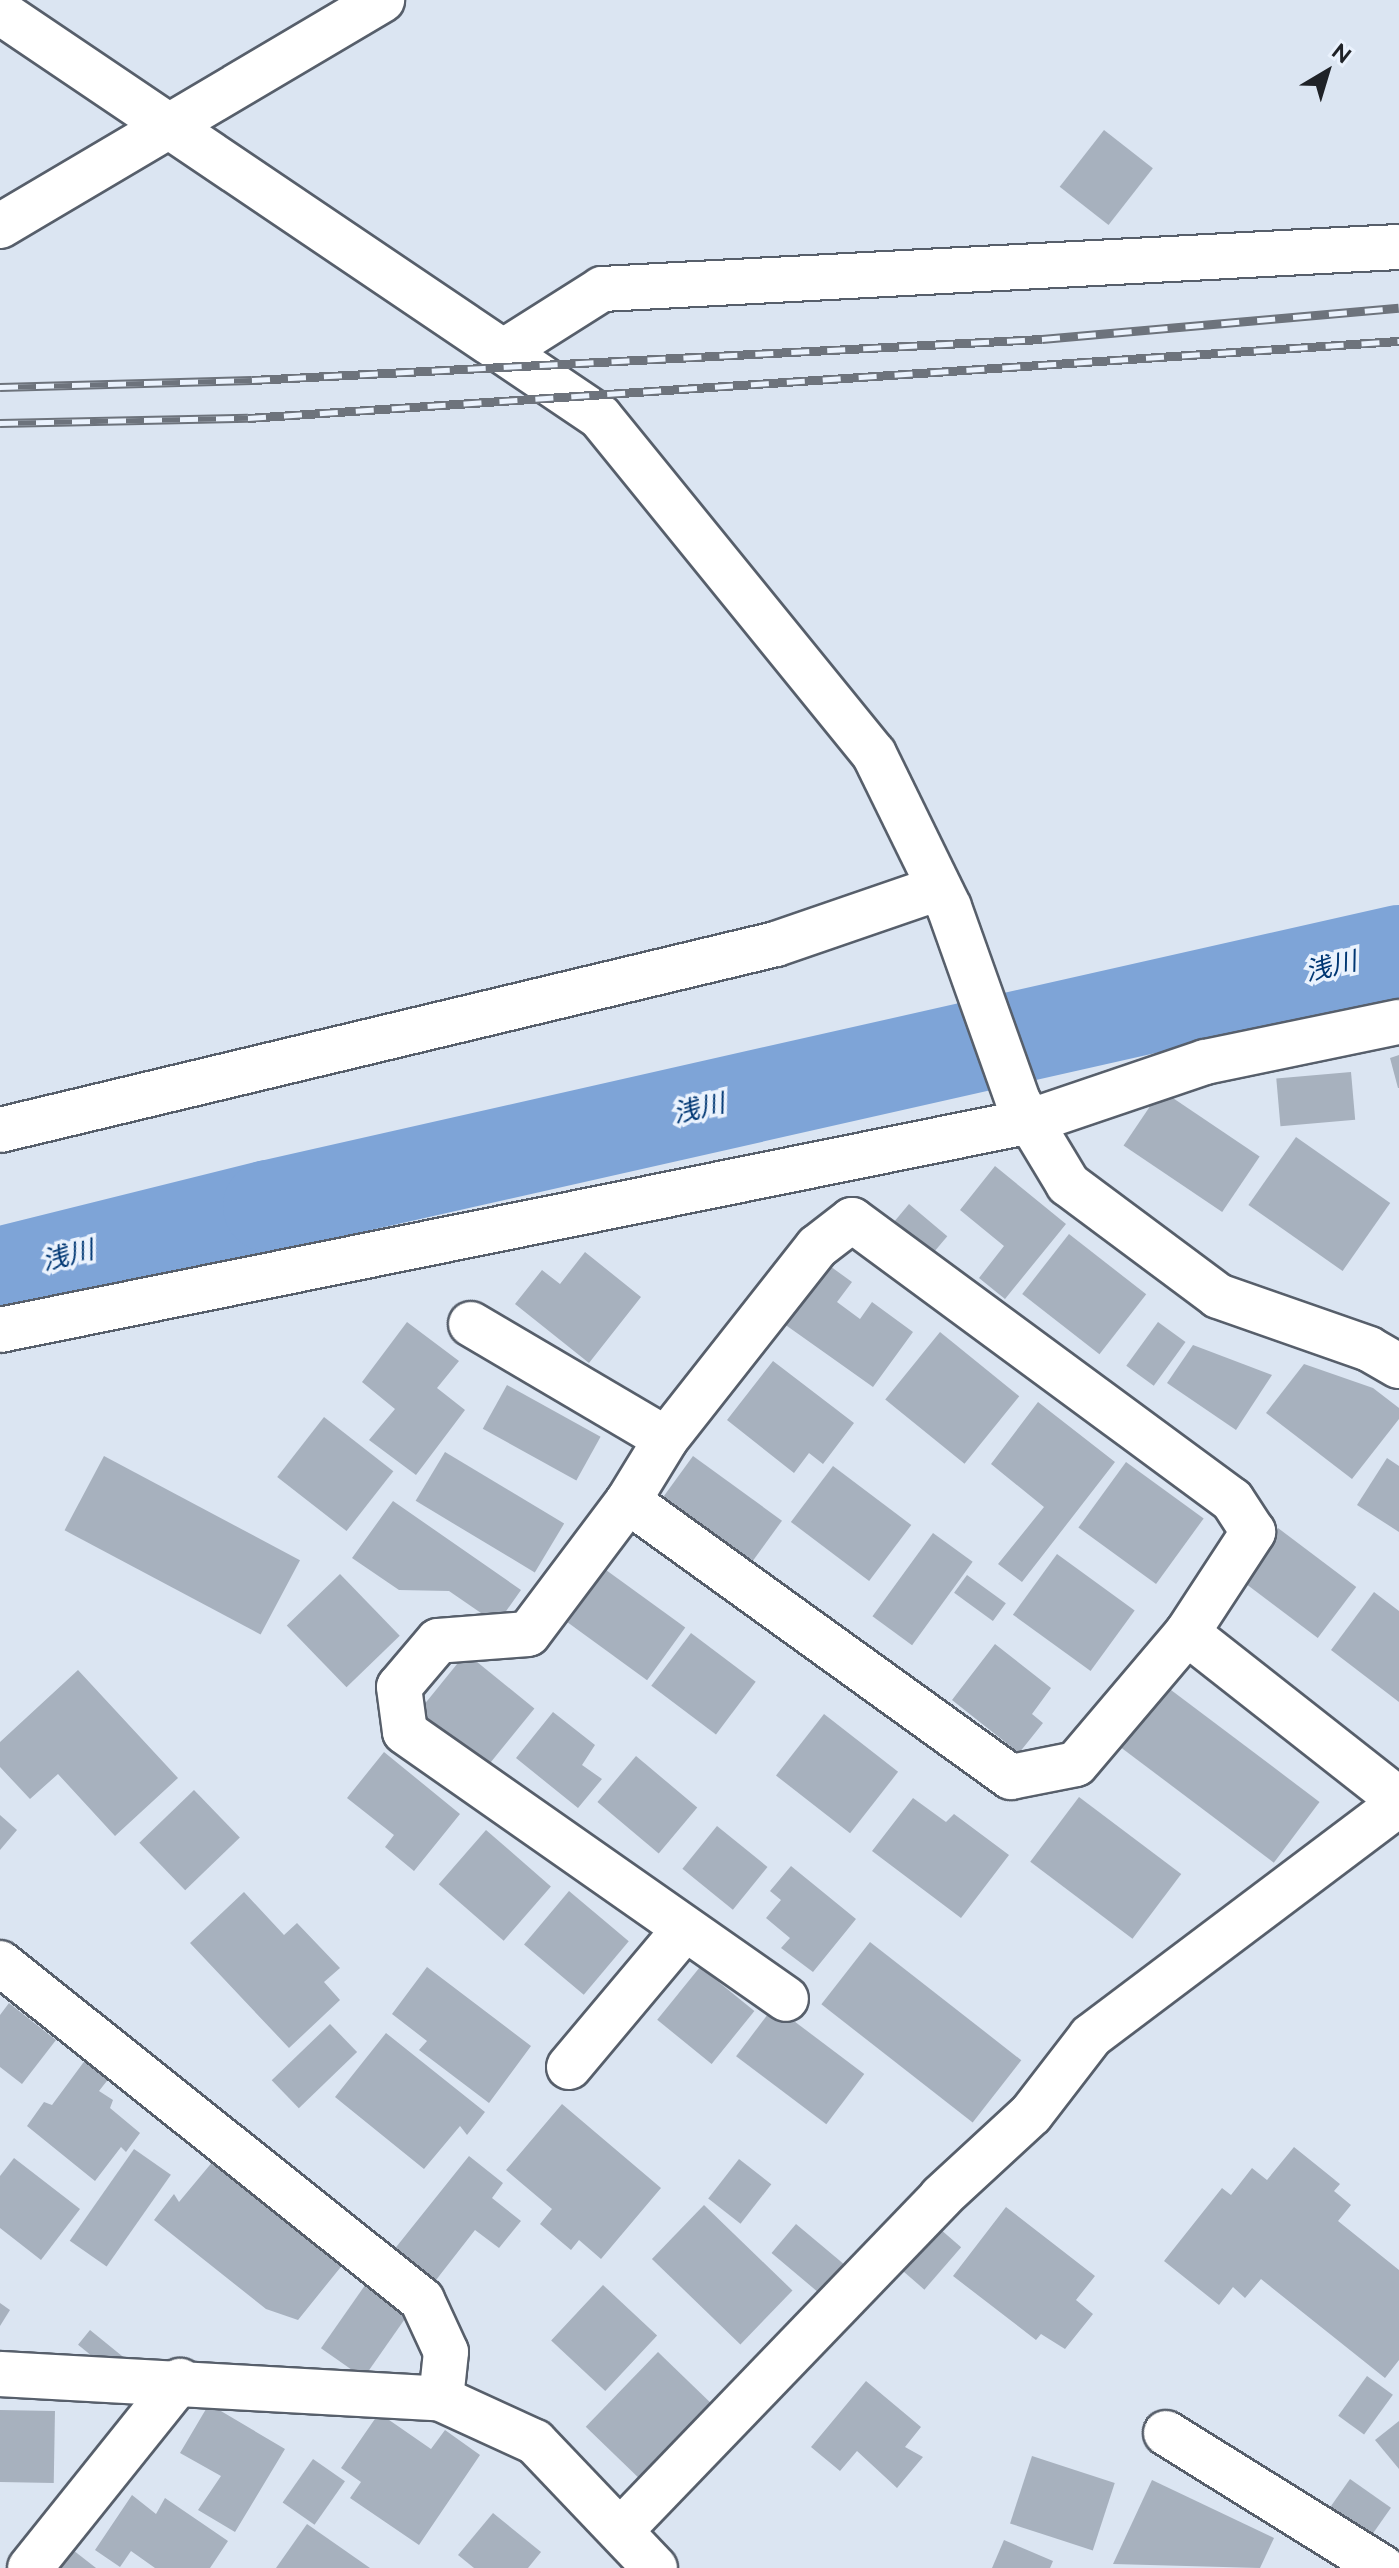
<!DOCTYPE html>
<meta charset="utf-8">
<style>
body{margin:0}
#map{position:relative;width:1399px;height:2568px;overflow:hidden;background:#dbe5f2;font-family:Raleway,"Noto Sans JP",sans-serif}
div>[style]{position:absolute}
.river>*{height:92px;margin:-46px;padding:0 46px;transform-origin:46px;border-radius:46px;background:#7ea4d7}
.building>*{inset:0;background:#a7b1be;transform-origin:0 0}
.roads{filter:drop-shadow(2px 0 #575f6b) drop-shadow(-2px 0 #575f6b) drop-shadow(0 2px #575f6b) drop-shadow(0 -2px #575f6b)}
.street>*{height:44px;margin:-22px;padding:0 22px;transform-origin:22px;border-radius:22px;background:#fff}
.rail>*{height:9px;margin-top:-4.5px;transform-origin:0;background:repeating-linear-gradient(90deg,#eaf2fd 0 18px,#6d737c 0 36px);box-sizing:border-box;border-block:2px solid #6d737c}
span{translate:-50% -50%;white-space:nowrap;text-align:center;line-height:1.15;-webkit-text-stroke:7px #eaf2fd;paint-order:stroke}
.water-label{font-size:26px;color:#003773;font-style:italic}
.north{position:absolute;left:1287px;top:32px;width:80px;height:80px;-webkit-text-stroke:6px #eaf2fd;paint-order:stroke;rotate:38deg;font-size:22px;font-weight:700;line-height:32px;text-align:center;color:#1f2227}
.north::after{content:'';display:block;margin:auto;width:28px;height:36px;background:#1f2227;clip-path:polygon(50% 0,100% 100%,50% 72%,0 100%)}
</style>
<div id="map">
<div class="river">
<i style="left:0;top:1273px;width:277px;rotate:-14deg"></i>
<i style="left:269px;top:1206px;width:1158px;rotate:-12.72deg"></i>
</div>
<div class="building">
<i style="left:1104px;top:130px;width:62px;height:72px;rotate:38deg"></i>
<i style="clip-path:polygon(1399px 1055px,1399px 1088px,1398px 1088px,1390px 1058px)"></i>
<i style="left:1351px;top:1072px;width:48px;height:75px;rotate:85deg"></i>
<i style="left:1161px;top:1090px;width:119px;height:67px;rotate:34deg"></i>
<i style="left:1296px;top:1137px;width:115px;height:83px;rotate:35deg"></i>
<i style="clip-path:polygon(995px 1166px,1066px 1224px,1005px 1299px,979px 1278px,1004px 1246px,960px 1210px)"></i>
<i style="left:909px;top:1204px;width:50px;height:26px;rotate:40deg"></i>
<i style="left:1069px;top:1234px;width:98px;height:76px;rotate:38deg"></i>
<i style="clip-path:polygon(585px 1252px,641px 1297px,589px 1363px,515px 1304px,542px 1270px,560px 1284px)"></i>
<i style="clip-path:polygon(823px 1261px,852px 1282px,837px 1302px,860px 1319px,872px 1302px,913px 1332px,873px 1387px,780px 1321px)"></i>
<i style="clip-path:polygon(407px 1322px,459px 1361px,437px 1388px,465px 1410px,416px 1475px,369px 1440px,395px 1409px,362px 1382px)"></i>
<i style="left:1158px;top:1322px;width:34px;height:54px;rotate:36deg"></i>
<i style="left:940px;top:1332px;width:102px;height:87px;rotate:39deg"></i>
<i style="clip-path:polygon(1193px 1345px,1272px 1375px,1236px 1430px,1167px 1383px)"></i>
<i style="clip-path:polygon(773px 1361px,854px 1423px,823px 1464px,809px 1453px,794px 1473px,727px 1420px)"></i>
<i style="clip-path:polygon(1304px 1364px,1373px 1388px,1399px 1408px,1399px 1419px,1352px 1479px,1266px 1413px)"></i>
<i style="left:507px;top:1385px;width:107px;height:50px;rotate:29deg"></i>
<i style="clip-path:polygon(1038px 1402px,1115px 1462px,1022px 1582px,998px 1564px,1044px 1507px,991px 1464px)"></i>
<i style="left:324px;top:1417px;width:88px;height:76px;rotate:38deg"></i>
<i style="left:445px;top:1452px;width:139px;height:57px;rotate:31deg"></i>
<i style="left:104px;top:1456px;width:222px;height:84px;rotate:28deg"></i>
<i style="left:693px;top:1456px;width:110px;height:64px;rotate:36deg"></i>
<i style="clip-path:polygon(1387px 1458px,1399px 1466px,1399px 1532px,1357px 1505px)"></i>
<i style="left:1126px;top:1462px;width:96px;height:81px;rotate:36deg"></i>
<i style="left:833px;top:1466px;width:98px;height:70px;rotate:37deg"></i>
<i style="clip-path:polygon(393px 1501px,521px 1590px,497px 1624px,449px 1591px,399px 1590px,352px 1558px)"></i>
<i style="left:1278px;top:1528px;width:98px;height:64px;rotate:37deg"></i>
<i style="left:933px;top:1533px;width:49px;height:103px;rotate:36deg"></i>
<i style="left:1057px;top:1554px;width:96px;height:75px;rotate:36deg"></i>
<i style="left:606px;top:1570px;width:98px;height:65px;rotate:36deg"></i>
<i style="left:340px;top:1574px;width:86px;height:74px;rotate:46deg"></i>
<i style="left:967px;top:1575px;width:48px;height:22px;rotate:36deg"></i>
<i style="clip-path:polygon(1374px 1592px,1399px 1611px,1399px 1702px,1331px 1650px)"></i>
<i style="left:691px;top:1633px;width:81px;height:66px;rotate:37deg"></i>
<i style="clip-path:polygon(995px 1644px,1051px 1688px,1032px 1714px,1043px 1723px,1019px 1753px,952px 1700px)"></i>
<i style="left:466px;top:1653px;width:88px;height:78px;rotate:39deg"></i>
<i style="clip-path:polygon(78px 1670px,178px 1778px,115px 1836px,58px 1774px,30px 1799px,0 1767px,0 1742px)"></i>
<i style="left:1167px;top:1687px;width:191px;height:76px;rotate:37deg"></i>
<i style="clip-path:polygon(553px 1712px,595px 1745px,582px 1765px,602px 1779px,578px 1808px,516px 1758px)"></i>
<i style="left:824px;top:1714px;width:94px;height:78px;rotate:38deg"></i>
<i style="clip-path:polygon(384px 1752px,460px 1814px,414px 1871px,385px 1847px,394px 1835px,347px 1798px)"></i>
<i style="left:636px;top:1756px;width:80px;height:60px;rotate:40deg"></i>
<i style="left:194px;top:1790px;width:66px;height:76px;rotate:46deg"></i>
<i style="left:1079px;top:1797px;width:128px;height:81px;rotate:37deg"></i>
<i style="clip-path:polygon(913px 1798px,946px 1822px,954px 1814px,1009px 1855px,961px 1918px,872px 1851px)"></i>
<i style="clip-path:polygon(0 1815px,17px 1830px,0 1850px)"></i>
<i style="left:717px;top:1826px;width:65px;height:55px;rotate:39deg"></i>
<i style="left:486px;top:1830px;width:86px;height:72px;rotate:41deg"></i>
<i style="clip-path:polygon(791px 1866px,856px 1919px,813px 1972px,781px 1948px,790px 1938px,766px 1918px,781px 1900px,770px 1891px)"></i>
<i style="left:569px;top:1891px;width:78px;height:70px;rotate:40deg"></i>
<i style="clip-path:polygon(244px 1892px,284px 1935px,297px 1923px,340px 1968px,324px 1982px,340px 2000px,289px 2048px,190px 1943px)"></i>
<i style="left:870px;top:1942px;width:192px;height:79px;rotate:38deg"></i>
<i style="clip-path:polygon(427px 1967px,531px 2046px,489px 2103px,419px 2050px,427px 2041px,392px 2014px)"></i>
<i style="left:700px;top:1967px;width:70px;height:68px;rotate:39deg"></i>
<i style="clip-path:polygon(9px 2003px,56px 2040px,22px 2084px,0 2067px,0 2015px)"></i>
<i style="left:774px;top:2006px;width:113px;height:63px;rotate:37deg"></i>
<i style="left:330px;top:2024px;width:39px;height:81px;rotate:46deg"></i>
<i style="clip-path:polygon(386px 2033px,485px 2112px,467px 2135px,460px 2126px,424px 2169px,335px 2097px)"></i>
<i style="clip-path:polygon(86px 2059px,110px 2077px,99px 2091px,113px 2100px,110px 2108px,140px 2133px,126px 2152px,121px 2147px,95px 2181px,27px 2126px,44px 2102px,52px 2105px)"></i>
<i style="clip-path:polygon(562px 2104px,661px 2188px,601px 2259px,579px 2240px,571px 2250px,540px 2224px,552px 2209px,506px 2170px)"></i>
<i style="clip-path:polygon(1294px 2147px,1340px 2184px,1334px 2191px,1351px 2205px,1338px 2221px,1399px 2270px,1399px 2360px,1385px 2378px,1261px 2279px,1245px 2298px,1233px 2287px,1219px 2305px,1164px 2261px,1222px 2188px,1231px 2195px,1252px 2168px,1267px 2180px)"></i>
<i style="left:134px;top:2149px;width:45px;height:112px;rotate:35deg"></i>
<i style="clip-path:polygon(469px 2156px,503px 2183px,492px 2198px,521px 2221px,499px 2248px,475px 2230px,429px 2289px,389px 2256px)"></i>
<i style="clip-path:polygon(14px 2158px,80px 2209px,41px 2260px,0 2228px,0 2176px)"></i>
<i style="left:739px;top:2159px;width:41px;height:50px;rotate:38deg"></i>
<i style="clip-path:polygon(214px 2160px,344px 2263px,298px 2320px,266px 2309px,154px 2220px,174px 2194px,179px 2202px)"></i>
<i style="left:704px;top:2205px;width:123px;height:75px;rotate:44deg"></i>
<i style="clip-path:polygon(1006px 2207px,1095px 2276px,1076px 2300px,1093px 2314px,1065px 2349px,1041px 2334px,1036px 2340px,953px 2276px)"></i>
<i style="left:796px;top:2224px;width:65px;height:38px;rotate:40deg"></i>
<i style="left:940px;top:2229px;width:28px;height:56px;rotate:41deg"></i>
<i style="left:368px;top:2281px;width:52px;height:82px;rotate:35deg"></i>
<i style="left:603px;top:2285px;width:74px;height:76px;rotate:43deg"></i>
<i style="clip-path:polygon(0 2303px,10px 2310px,0 2326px)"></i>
<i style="left:90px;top:2330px;width:46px;height:19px;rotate:39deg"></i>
<i style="left:658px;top:2352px;width:77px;height:104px;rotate:44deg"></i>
<i style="left:1367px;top:2376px;width:32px;height:49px;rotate:36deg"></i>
<i style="clip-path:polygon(866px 2381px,921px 2427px,905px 2447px,923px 2457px,897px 2488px,857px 2451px,840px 2471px,811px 2447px)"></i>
<i style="clip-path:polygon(209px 2404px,285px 2449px,235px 2532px,198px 2510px,221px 2476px,180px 2453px)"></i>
<i style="left:0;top:2410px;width:55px;height:72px;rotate:1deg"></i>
<i style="clip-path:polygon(379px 2413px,431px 2449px,445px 2430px,480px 2455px,419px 2545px,350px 2498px,361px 2482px,341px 2468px)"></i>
<i style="clip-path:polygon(1399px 2421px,1399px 2469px,1375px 2440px)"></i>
<i style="left:1032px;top:2456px;width:87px;height:71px;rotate:18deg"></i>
<i style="left:313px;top:2459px;width:39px;height:53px;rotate:35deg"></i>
<i style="left:1350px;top:2479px;width:50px;height:45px;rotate:35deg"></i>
<i style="clip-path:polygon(1152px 2480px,1274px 2538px,1260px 2568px,1113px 2564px)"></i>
<i style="clip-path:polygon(132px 2495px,156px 2514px,165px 2498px,228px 2541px,210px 2568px,155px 2568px,131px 2551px,120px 2567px,95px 2550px)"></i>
<i style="clip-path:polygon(493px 2513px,541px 2552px,528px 2568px,474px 2568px,458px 2555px)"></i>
<i style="clip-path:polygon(307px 2524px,370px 2568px,276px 2568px)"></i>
<i style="clip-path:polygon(1004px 2540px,1053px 2561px,1050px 2568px,992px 2568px)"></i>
<i style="clip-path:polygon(64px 2543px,96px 2568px,45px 2568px)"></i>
</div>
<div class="roads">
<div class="street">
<i style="left:0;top:12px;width:724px;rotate:34.02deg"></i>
<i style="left:600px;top:417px;width:434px;rotate:50.9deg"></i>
<i style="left:874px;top:754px;width:170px;rotate:63.9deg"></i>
<i style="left:949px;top:907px;width:206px;rotate:70.4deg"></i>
<i style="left:1018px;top:1101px;width:97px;rotate:58.9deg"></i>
<i style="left:1068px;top:1184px;width:187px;rotate:36.7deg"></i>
<i style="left:1218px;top:1296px;width:160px;rotate:19.3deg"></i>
<i style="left:1369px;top:1349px;width:34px;rotate:30deg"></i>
<i style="left:0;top:226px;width:444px;rotate:-30.6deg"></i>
<i style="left:504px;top:351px;width:116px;rotate:-32.3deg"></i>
<i style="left:602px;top:289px;width:798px;rotate:-3.02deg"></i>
<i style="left:0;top:1130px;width:798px;rotate:-13.48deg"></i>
<i style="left:776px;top:944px;width:172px;rotate:-19deg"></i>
<i style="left:471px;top:1324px;width:226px;rotate:30.5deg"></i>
<i style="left:0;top:1330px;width:1052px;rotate:-11.46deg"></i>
<i style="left:1031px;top:1121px;width:184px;rotate:-18.7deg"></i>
<i style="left:1205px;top:1062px;width:198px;rotate:-11.7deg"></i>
<i style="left:628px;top:1501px;width:472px;rotate:35.8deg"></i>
<i style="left:1011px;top:1777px;width:66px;rotate:-11.3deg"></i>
<i style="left:1076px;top:1764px;width:172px;rotate:-49.7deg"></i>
<i style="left:1187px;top:1633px;width:121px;rotate:-56.8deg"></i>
<i style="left:1253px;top:1532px;width:38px;rotate:-123deg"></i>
<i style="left:1232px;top:1500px;width:472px;rotate:-143.6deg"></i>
<i style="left:852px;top:1220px;width:44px;rotate:142.4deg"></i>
<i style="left:817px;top:1247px;width:244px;rotate:128.2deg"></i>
<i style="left:666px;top:1439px;width:73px;rotate:121.5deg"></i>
<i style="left:628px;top:1501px;width:166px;rotate:126.9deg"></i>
<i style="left:528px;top:1634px;width:90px;rotate:175.6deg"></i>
<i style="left:438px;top:1641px;width:60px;rotate:130.3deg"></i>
<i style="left:399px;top:1687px;width:45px;rotate:82.4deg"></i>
<i style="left:405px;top:1732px;width:465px;rotate:35deg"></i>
<i style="left:1187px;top:1633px;width:270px;rotate:38.2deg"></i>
<i style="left:0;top:1963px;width:540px;rotate:38.61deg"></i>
<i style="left:422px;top:2300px;width:57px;rotate:65.2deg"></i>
<i style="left:446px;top:2352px;width:47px;rotate:96.1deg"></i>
<i style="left:569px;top:2067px;width:179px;rotate:-50deg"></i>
<i style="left:0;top:2374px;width:442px;rotate:3.2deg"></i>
<i style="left:441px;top:2399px;width:103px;rotate:24.6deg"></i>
<i style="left:535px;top:2442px;width:174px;rotate:46.4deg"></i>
<i style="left:1166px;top:2433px;width:256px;rotate:31.9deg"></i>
<i style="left:623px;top:2528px;width:459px;rotate:-46.1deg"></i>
<i style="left:941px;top:2197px;width:122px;rotate:-42.7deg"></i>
<i style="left:1031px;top:2114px;width:98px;rotate:-52.4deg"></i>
<i style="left:1091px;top:2036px;width:386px;rotate:-37deg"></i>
<i style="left:30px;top:2568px;width:240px;rotate:-51.3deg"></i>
</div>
</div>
<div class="rail">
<i style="left:0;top:387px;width:252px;rotate:-1.6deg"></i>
<i style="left:252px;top:380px;width:791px;rotate:-2.97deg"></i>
<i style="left:1042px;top:339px;width:358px;rotate:-5deg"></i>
<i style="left:0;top:423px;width:248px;rotate:-1.2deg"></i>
<i style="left:248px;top:418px;width:1154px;rotate:-3.83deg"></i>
</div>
<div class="water-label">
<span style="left:1331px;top:967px;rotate:-13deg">浅川</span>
<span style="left:699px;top:1109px;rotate:-13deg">浅川</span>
<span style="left:68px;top:1256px;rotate:-14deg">浅川</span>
</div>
<div class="north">N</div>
</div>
